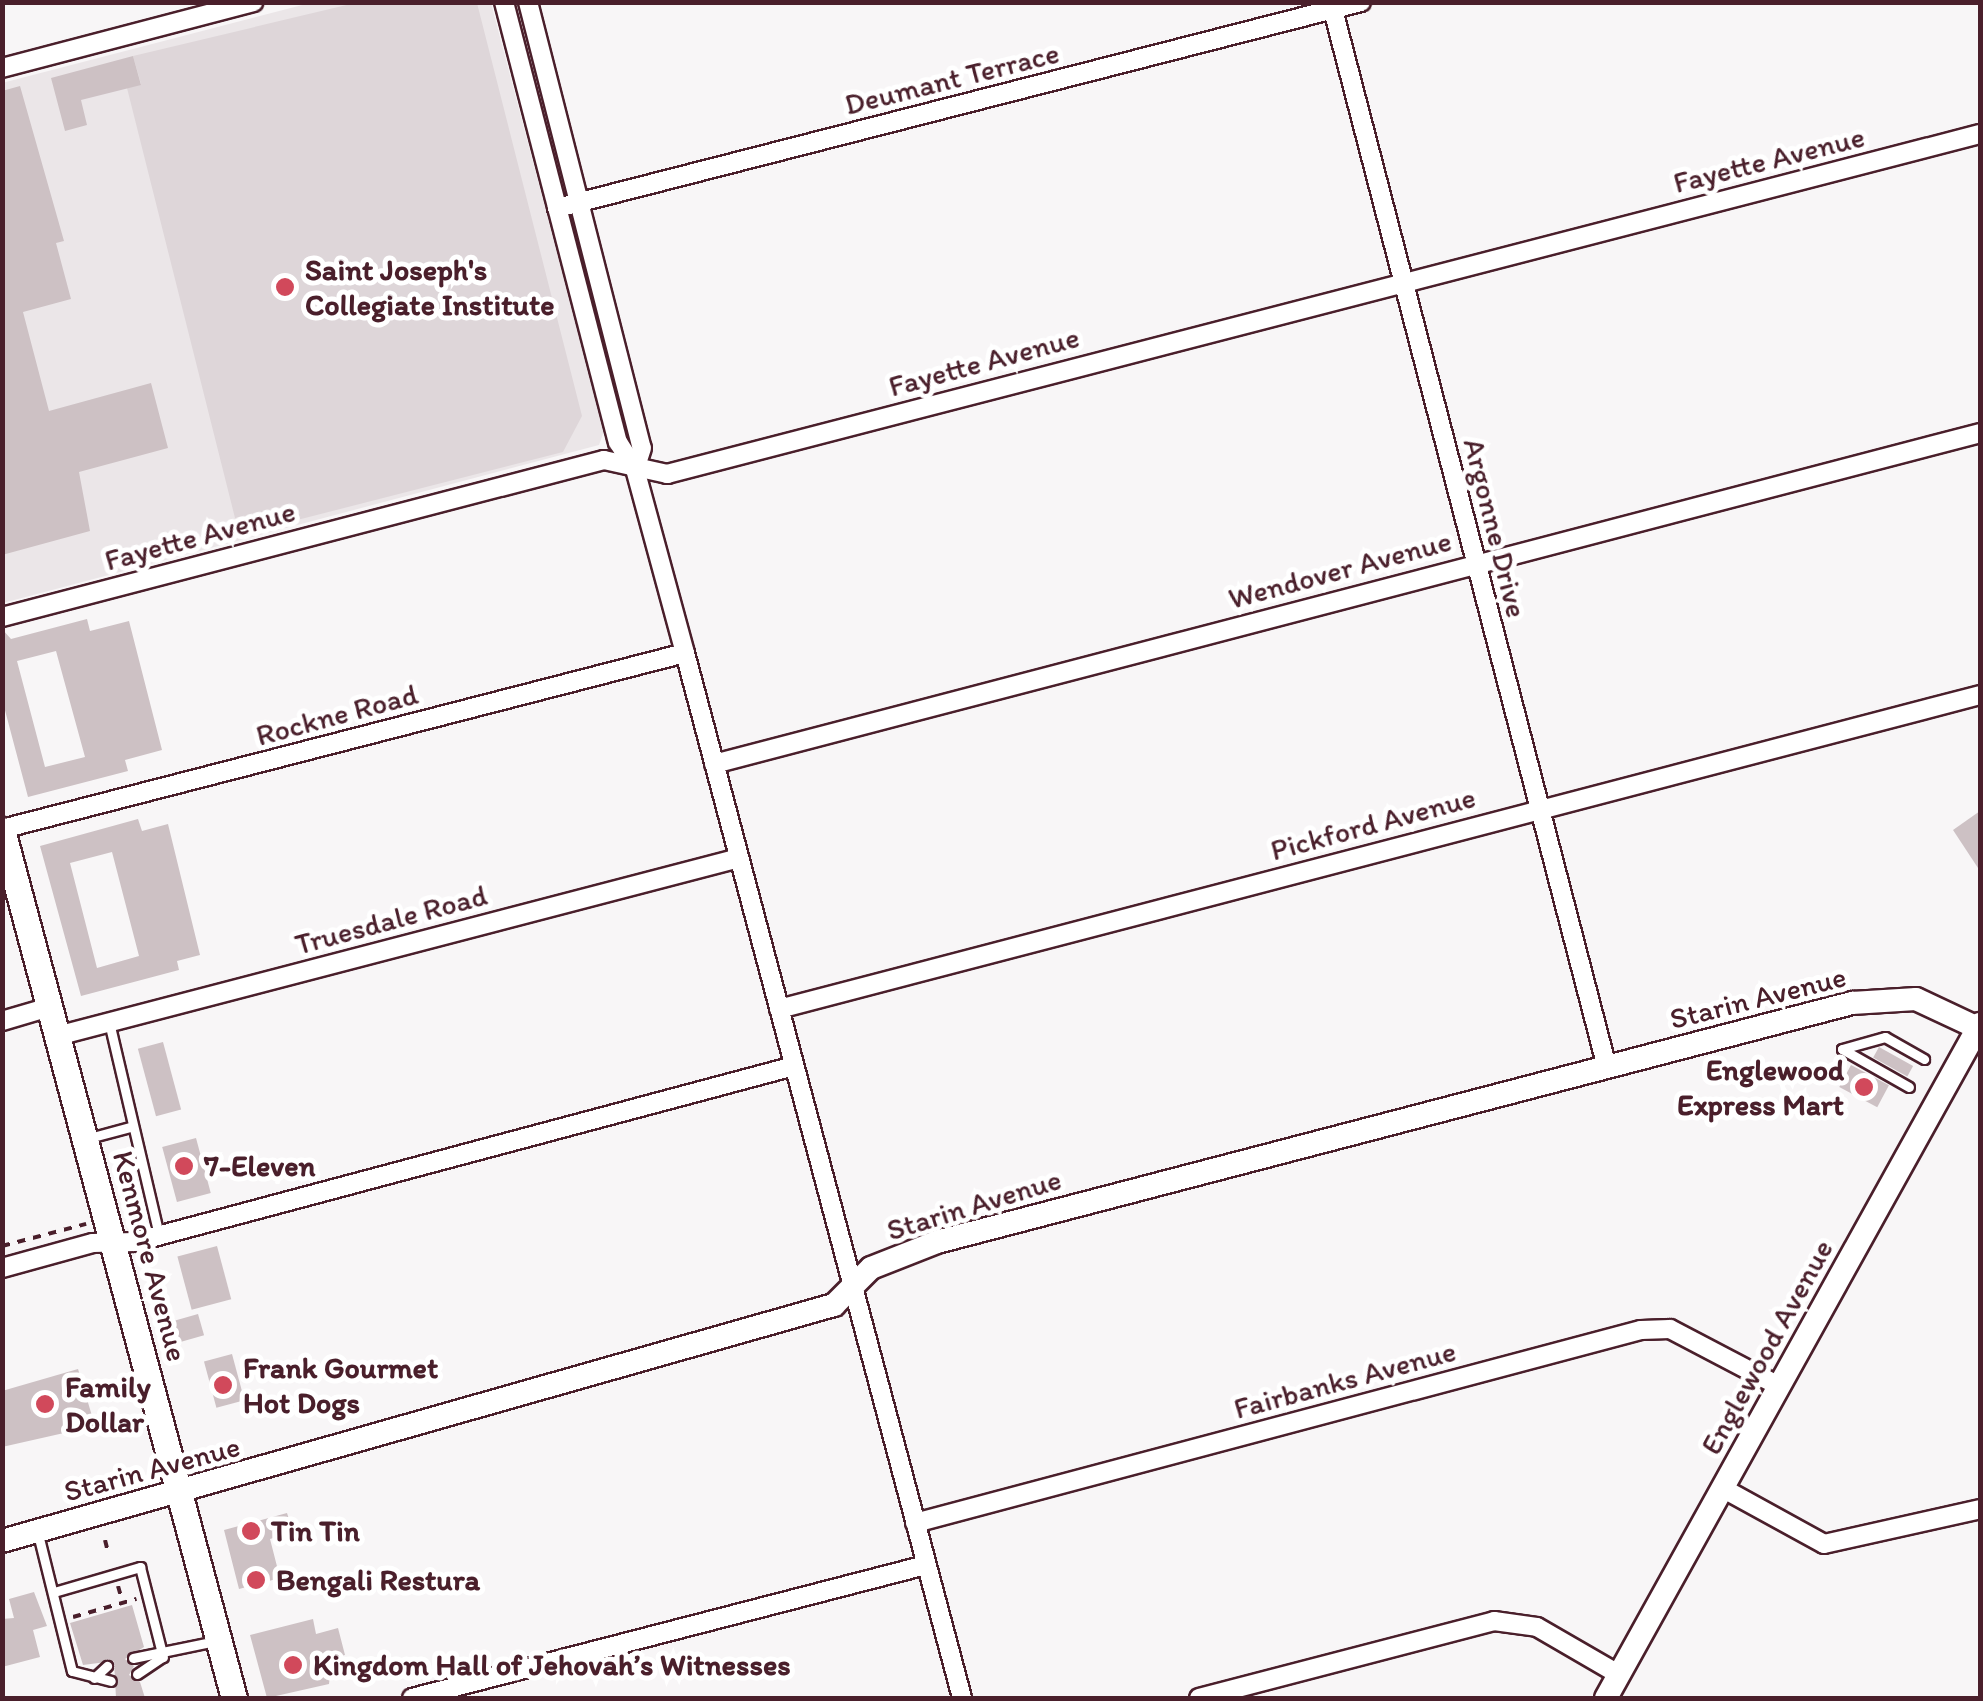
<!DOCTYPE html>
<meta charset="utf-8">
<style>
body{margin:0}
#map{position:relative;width:1983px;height:1701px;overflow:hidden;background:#f8f6f7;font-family:Itim,sans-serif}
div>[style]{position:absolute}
.built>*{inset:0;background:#ebe6e8}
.green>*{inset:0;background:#ded6d9}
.building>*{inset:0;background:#cdc1c4;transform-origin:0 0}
.path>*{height:4px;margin-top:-2px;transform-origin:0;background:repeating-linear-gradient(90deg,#4a1f2b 0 8px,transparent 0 16px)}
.roads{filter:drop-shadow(2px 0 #4a1f2b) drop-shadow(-2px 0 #4a1f2b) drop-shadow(0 2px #4a1f2b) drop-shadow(0 -2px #4a1f2b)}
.service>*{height:9px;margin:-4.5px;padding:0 4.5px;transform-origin:4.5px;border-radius:4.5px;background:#fff}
.minor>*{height:18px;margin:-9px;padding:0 9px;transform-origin:9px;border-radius:9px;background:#fff}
.tertiary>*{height:22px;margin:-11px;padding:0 11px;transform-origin:11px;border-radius:11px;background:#fff}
.secondary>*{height:25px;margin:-12.5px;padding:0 12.5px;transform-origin:12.5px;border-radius:12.5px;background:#fff}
.dots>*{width:28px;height:28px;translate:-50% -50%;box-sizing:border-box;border:5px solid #fff;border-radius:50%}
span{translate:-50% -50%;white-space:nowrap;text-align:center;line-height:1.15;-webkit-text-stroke:10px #fff;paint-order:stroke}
.street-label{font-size:30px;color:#4a1f2b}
.poi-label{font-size:30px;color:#4a1f2b;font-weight:700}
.left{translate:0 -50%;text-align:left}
.right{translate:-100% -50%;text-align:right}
.frame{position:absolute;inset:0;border:5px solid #4a1f2b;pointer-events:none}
</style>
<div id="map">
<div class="built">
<i style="clip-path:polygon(310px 3px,491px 3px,604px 431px,599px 445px,3px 603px,2px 83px)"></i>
</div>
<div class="green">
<i style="clip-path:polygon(355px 3px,477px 3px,582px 416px,563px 452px,262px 529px,235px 518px,127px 88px,141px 84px,133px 56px)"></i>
</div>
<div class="building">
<i style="clip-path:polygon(133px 56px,141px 85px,81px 100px,87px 125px,65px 131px,51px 78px)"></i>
<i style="clip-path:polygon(20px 86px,64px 241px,56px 243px,71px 299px,23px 312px,49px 411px,151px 383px,168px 448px,79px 472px,90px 531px,2px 555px,2px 91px)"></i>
<i style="clip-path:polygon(evenodd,87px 619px,90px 631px,129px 621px,162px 750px,125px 760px,128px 771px,28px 797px,2px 699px,2px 629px,11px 639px,87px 619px,56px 651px,85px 757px,45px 767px,17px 661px,56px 651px)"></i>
<i style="clip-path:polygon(1980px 811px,1980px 871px,1953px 830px)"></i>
<i style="clip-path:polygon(evenodd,138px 819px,142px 831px,168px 824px,200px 955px,177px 961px,179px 970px,81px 996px,40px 846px,138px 819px,112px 852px,139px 956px,97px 968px,70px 863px,112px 852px)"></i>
<i style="left:163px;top:1042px;width:70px;height:26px;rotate:75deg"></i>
<i style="left:1879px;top:1047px;width:39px;height:12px;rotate:29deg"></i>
<i style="left:1851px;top:1065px;width:43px;height:25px;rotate:28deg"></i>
<i style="left:196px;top:1138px;width:57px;height:35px;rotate:75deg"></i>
<i style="left:217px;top:1246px;width:55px;height:41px;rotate:75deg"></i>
<i style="left:198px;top:1314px;width:22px;height:31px;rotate:74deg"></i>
<i style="left:232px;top:1354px;width:48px;height:29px;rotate:75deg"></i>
<i style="clip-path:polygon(78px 1369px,95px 1426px,2px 1447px,2px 1391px)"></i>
<i style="clip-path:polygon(287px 1513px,293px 1532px,270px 1539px,280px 1578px,239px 1589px,224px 1530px)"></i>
<i style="clip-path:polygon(34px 1592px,47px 1626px,33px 1630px,40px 1657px,2px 1667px,2px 1619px,14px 1618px,9px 1599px)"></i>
<i style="clip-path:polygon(132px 1605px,144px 1647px,125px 1659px,134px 1666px,129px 1675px,140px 1682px,145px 1698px,116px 1698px,114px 1661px,83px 1665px,70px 1623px)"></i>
<i style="clip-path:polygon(313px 1619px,316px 1634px,338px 1628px,345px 1655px,332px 1658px,329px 1684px,267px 1698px,250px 1635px)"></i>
</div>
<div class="path">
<i style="left:2px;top:1246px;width:87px;rotate:-14.7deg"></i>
<i style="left:105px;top:1540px;width:12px;rotate:76deg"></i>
<i style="left:118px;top:1586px;width:18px;rotate:74deg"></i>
<i style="left:73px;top:1617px;width:66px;rotate:-15.9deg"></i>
</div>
<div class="roads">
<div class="service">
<i style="left:109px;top:1022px;width:219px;rotate:76.8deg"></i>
<i style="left:1842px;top:1049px;width:45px;rotate:-15.6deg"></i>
<i style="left:1885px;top:1037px;width:45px;rotate:29.4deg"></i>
<i style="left:1842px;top:1049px;width:77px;rotate:29.6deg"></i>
<i style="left:89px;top:1138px;width:42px;rotate:-15deg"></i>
<i style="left:38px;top:1534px;width:141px;rotate:76.1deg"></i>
<i style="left:72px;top:1671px;width:40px;rotate:14.4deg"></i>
<i style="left:54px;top:1592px;width:90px;rotate:-16.2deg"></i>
<i style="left:140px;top:1567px;width:93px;rotate:75.7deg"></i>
<i style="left:133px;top:1658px;width:85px;rotate:-11.6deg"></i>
<i style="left:137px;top:1674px;width:29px;rotate:-34deg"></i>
<i style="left:94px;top:1678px;width:18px;rotate:-43deg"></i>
</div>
<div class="minor">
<i style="left:504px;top:2px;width:455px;rotate:75.5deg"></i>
<i style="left:618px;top:442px;width:32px;rotate:58deg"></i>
<i style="left:635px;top:469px;width:191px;rotate:74.8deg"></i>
<i style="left:685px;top:653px;width:1081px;rotate:75.15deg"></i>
<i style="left:528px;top:2px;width:460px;rotate:75.7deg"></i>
<i style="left:642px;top:448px;width:22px;rotate:108deg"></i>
<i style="left:1331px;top:2px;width:1101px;rotate:75.48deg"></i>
<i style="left:2px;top:68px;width:260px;rotate:-14.7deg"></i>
<i style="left:557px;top:208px;width:830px;rotate:-14.37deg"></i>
<i style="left:2px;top:617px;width:622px;rotate:-14.62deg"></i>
<i style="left:604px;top:460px;width:65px;rotate:12.5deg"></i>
<i style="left:667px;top:474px;width:1356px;rotate:-14.52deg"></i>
<i style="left:714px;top:764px;width:1309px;rotate:-14.65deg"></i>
<i style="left:2px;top:829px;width:705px;rotate:-14.45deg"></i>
<i style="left:779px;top:1009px;width:1241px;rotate:-14.65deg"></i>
<i style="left:2px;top:1021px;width:50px;rotate:-16.3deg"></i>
<i style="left:57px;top:1036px;width:705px;rotate:-14.63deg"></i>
<i style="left:2px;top:1268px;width:94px;rotate:-15.4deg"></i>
<i style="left:93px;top:1243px;width:42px;rotate:-1.4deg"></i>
<i style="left:135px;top:1242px;width:682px;rotate:-14.95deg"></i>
<i style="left:1724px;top:1489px;width:114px;rotate:28.8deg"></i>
<i style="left:1824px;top:1544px;width:160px;rotate:-12.6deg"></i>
<i style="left:915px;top:1523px;width:751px;rotate:-14.89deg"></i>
<i style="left:1641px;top:1330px;width:29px;rotate:-2deg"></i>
<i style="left:1670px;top:1329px;width:123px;rotate:27.6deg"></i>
<i style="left:412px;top:1698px;width:531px;rotate:-14.51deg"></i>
<i style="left:1199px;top:1698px;width:305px;rotate:-14.6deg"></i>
<i style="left:1494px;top:1621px;width:43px;rotate:7.9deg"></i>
<i style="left:1537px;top:1627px;width:94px;rotate:30.1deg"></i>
</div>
<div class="tertiary">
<i style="left:2px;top:1541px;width:865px;rotate:-15.84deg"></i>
<i style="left:834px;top:1305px;width:52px;rotate:-45deg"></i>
<i style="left:871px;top:1268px;width:71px;rotate:-21.5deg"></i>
<i style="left:937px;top:1242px;width:946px;rotate:-14.64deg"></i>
<i style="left:1852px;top:1003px;width:64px;rotate:-3.6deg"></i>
<i style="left:1916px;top:999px;width:68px;rotate:25.1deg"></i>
<i style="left:1606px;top:1698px;width:771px;rotate:-60.97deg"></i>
</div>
<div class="secondary">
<i style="left:2px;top:830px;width:898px;rotate:75.04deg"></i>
</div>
</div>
<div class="dots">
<i style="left:285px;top:287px;background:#d1495b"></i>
<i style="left:1864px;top:1087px;background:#d1495b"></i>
<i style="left:184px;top:1166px;background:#d1495b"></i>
<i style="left:223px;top:1385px;background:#d1495b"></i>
<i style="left:45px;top:1404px;background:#d1495b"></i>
<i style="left:251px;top:1531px;background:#d1495b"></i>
<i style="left:256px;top:1580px;background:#d1495b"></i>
<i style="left:293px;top:1665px;background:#d1495b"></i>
</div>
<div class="street-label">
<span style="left:952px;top:79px;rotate:-14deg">Deumant Terrace</span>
<span style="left:1769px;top:160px;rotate:-14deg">Fayette Avenue</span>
<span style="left:984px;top:362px;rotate:-15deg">Fayette Avenue</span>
<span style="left:1495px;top:528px;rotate:76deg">Argonne Drive</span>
<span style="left:200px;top:536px;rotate:-15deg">Fayette Avenue</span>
<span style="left:1340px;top:570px;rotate:-15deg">Wendover Avenue</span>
<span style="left:337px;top:715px;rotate:-15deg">Rockne Road</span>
<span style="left:1373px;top:824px;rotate:-15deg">Pickford Avenue</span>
<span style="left:391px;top:920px;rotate:-15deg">Truesdale Road</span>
<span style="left:1758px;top:998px;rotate:-14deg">Starin Avenue</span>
<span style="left:974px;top:1205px;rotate:-17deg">Starin Avenue</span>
<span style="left:150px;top:1256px;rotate:75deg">Kenmore Avenue</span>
<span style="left:1767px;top:1347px;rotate:-61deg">Englewood Avenue</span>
<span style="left:1345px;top:1380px;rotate:-15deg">Fairbanks Avenue</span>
<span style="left:152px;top:1469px;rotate:-15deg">Starin Avenue</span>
</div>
<div class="poi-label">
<span class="left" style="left:305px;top:287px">Saint Joseph's<br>Collegiate Institute</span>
<span class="right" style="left:1844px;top:1087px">Englewood<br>Express Mart</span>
<span class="left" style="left:204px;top:1166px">7-Eleven</span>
<span class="left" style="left:243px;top:1385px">Frank Gourmet<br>Hot Dogs</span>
<span class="left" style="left:65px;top:1404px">Family<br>Dollar</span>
<span class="left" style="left:271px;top:1531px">Tin Tin</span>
<span class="left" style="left:276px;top:1580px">Bengali Restura</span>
<span class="left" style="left:313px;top:1665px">Kingdom Hall of Jehovah’s Witnesses</span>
</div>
<div class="frame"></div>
</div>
